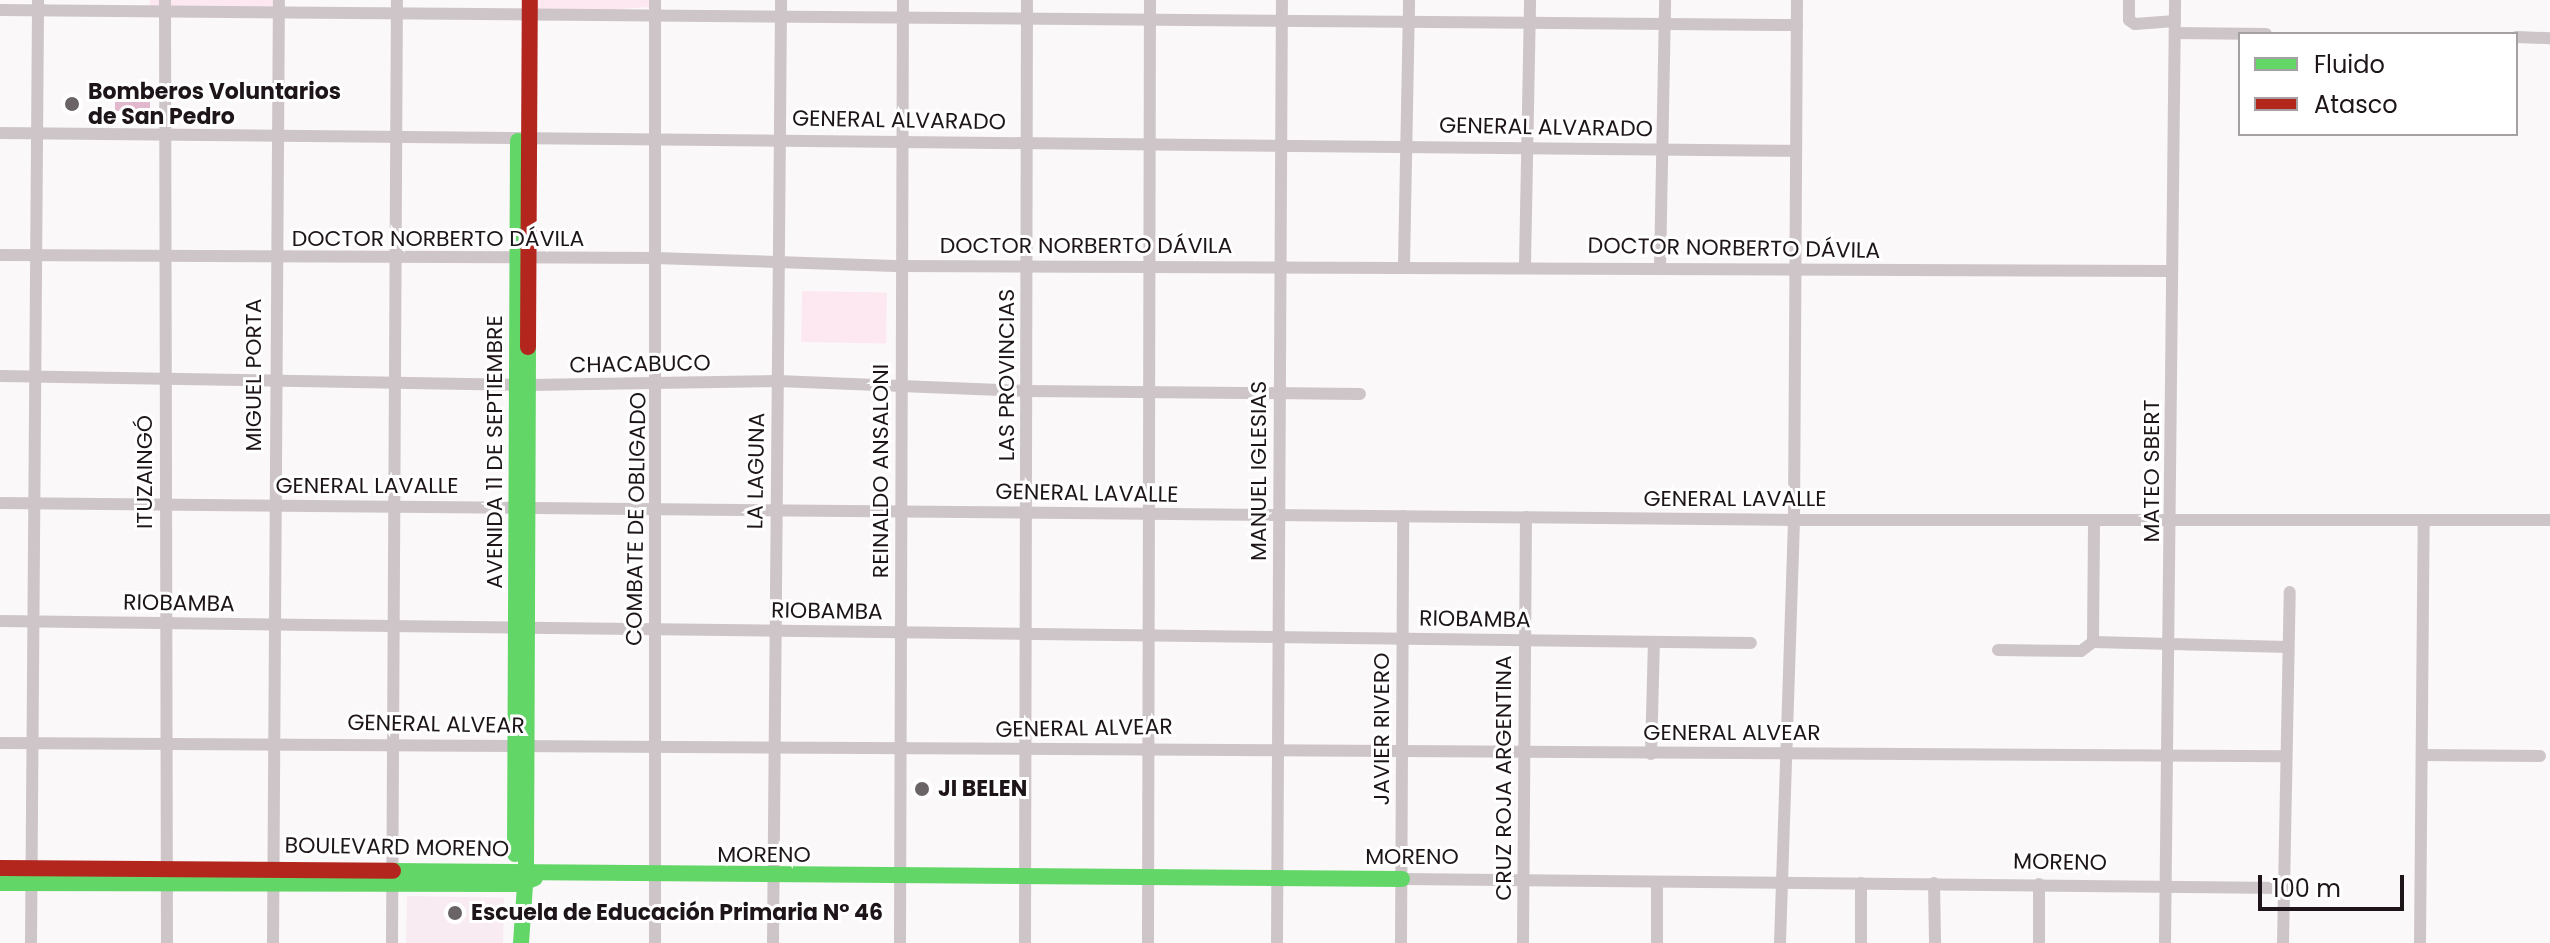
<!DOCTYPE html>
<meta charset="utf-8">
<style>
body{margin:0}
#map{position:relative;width:2550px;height:943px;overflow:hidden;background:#fbf8f9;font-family:Poppins,sans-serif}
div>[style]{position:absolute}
.built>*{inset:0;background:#f8ebf1;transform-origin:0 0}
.green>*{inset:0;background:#fde8f2;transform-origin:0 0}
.water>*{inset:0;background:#e1b8ce;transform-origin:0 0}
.street>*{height:12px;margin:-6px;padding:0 6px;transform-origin:6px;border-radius:6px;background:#cec5c9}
.fast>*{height:16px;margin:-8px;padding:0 8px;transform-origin:8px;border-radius:8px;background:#63d668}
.jam>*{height:16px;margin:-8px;padding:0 8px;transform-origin:8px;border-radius:8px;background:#b3261e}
.dots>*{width:22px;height:22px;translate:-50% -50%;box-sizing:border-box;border:4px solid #fff;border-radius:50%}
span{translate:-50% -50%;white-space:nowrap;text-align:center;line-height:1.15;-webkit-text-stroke:6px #fff;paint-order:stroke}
.poi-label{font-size:22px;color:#1d1519;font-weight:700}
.left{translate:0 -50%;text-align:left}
.street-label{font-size:22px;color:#1d1519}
.legend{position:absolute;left:2238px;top:32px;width:280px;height:104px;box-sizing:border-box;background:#fff;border:2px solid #a5a1a3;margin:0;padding:10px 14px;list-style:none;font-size:24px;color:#1d1519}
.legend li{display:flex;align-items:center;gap:16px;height:40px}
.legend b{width:40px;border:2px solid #a5a1a3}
.scale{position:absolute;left:2258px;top:875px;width:146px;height:36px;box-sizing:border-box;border:4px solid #1d1519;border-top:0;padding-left:10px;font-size:24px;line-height:28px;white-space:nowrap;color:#1d1519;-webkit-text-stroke:6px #fff;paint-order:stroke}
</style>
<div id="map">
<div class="built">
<i style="left:407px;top:896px;width:97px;height:47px;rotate:1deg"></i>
</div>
<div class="green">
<i style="left:150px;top:0;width:128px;height:7px"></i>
<i style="clip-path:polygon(536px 0,649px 0,649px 7px,537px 15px)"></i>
<i style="left:802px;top:291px;width:85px;height:51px;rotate:1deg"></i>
</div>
<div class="water">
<i style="left:150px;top:99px;width:12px;height:35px;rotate:90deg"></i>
</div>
<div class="street">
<i style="left:165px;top:0;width:943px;rotate:89.88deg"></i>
<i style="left:2129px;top:0;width:20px;rotate:90deg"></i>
<i style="left:2129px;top:20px;width:7px;rotate:34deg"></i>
<i style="left:2135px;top:24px;width:40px;rotate:-4.3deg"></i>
<i style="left:0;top:10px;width:1797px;rotate:0.48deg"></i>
<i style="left:2175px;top:33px;width:91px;rotate:0.6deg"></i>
<i style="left:2516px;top:37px;width:34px;rotate:2deg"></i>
<i style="left:0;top:133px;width:1796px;rotate:0.57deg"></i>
<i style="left:0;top:255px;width:655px;rotate:0.26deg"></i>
<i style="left:655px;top:258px;width:247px;rotate:1.9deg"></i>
<i style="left:902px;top:266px;width:1270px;rotate:0.23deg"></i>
<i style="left:1404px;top:265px;width:265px;rotate:-88.9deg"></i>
<i style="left:1525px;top:265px;width:265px;rotate:-88.9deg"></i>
<i style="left:1660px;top:268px;width:268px;rotate:-88.9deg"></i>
<i style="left:0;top:376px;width:529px;rotate:0.97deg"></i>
<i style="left:529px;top:385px;width:249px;rotate:-0.9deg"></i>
<i style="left:778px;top:381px;width:249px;rotate:2.3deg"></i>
<i style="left:1027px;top:391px;width:333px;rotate:0.5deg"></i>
<i style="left:0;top:503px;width:1794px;rotate:0.54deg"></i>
<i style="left:1794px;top:520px;width:756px"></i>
<i style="left:0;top:621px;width:1751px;rotate:0.72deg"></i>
<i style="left:2093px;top:642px;width:121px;rotate:-89.5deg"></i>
<i style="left:1998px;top:650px;width:83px;rotate:0.7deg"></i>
<i style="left:2081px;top:651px;width:15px;rotate:-37deg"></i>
<i style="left:2093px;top:642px;width:195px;rotate:1.5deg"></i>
<i style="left:0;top:743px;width:2286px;rotate:0.33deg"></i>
<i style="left:1651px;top:754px;width:112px;rotate:-88.5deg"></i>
<i style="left:2422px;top:755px;width:118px;rotate:0.5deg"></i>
<i style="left:1402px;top:879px;width:882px;rotate:0.58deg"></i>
<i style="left:1934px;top:883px;width:60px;rotate:89deg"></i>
<i style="left:31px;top:943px;width:943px;rotate:-89.57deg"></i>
<i style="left:273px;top:943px;width:943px;rotate:-89.64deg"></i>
<i style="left:392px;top:943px;width:943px;rotate:-89.7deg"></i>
<i style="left:655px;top:943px;width:943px;rotate:-90deg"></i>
<i style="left:773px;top:943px;width:943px;rotate:-89.51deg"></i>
<i style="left:900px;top:943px;width:943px;rotate:-89.82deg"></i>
<i style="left:1025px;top:943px;width:943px;rotate:-89.88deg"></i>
<i style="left:1148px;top:943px;width:943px;rotate:-89.88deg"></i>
<i style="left:1277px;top:943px;width:943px;rotate:-89.7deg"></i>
<i style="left:1401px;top:943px;width:427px;rotate:-89.7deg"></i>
<i style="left:1523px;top:943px;width:426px;rotate:-89.6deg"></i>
<i style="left:1657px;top:943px;width:61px;rotate:-90deg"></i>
<i style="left:1780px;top:943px;width:423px;rotate:-88.1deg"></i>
<i style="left:1794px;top:520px;width:520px;rotate:-89.67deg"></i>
<i style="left:1861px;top:943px;width:60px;rotate:-90deg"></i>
<i style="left:2039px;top:943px;width:59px;rotate:-90deg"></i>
<i style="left:2165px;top:943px;width:943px;rotate:-89.39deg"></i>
<i style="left:2283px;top:943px;width:351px;rotate:-88.9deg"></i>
<i style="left:2420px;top:943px;width:423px;rotate:-89.5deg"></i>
</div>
<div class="fast">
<i style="left:515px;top:854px;width:713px;rotate:-89.76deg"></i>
<i style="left:393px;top:871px;width:1009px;rotate:0.45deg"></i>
<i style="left:0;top:883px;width:521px;rotate:0.11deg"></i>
<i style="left:521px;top:884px;width:15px;rotate:-23deg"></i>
<i style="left:521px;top:943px;width:71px;rotate:-86deg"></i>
<i style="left:526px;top:872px;width:525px;rotate:-89.78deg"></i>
</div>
<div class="jam">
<i style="left:528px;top:347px;width:347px;rotate:-89.7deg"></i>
<i style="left:0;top:868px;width:393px;rotate:0.4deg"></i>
</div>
<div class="dots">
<i style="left:72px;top:104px;background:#6b6467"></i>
<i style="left:922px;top:789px;background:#6b6467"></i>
<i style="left:455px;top:913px;background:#6b6467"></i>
</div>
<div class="poi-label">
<span class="left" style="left:88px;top:104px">Bomberos Voluntarios<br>de San Pedro</span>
<span class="left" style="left:938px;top:789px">JI BELEN</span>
<span class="left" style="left:471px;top:913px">Escuela de Educación Primaria N° 46</span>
</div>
<div class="street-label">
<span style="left:899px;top:120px;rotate:1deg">GENERAL ALVARADO</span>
<span style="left:1546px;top:127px;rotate:1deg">GENERAL ALVARADO</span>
<span style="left:438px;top:239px">DOCTOR NORBERTO DÁVILA</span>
<span style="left:1086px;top:246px">DOCTOR NORBERTO DÁVILA</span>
<span style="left:1734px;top:248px;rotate:1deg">DOCTOR NORBERTO DÁVILA</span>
<span style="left:640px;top:364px;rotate:-1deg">CHACABUCO</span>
<span style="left:254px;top:375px;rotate:-90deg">MIGUEL PORTA</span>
<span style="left:1007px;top:375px;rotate:-90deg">LAS PROVINCIAS</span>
<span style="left:495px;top:452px;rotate:-90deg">AVENIDA 11 DE SEPTIEMBRE</span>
<span style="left:756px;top:471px;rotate:-89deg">LA LAGUNA</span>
<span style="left:881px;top:471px;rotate:-90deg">REINALDO ANSALONI</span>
<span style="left:1259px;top:471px;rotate:-90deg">MANUEL IGLESIAS</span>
<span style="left:2152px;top:471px;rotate:-90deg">MATEO SBERT</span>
<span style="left:145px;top:472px;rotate:-90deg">ITUZAINGÓ</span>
<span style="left:367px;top:486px">GENERAL LAVALLE</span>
<span style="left:1087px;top:493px;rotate:1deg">GENERAL LAVALLE</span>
<span style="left:1735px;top:499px">GENERAL LAVALLE</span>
<span style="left:636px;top:519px;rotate:-89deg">COMBATE DE OBLIGADO</span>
<span style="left:179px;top:603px;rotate:1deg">RIOBAMBA</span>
<span style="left:827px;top:611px;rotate:1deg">RIOBAMBA</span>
<span style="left:1475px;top:619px;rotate:1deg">RIOBAMBA</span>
<span style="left:436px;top:724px;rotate:1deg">GENERAL ALVEAR</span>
<span style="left:1084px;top:728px;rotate:-1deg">GENERAL ALVEAR</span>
<span style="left:1382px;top:729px;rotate:-90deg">JAVIER RIVERO</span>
<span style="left:1732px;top:733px">GENERAL ALVEAR</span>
<span style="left:1504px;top:778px;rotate:-90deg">CRUZ ROJA ARGENTINA</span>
<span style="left:397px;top:847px;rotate:1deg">BOULEVARD MORENO</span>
<span style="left:764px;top:855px">MORENO</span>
<span style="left:1412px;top:857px">MORENO</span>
<span style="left:2060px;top:862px;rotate:1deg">MORENO</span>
</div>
<ul class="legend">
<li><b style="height:10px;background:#63d668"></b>Fluido</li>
<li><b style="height:10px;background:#b3261e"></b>Atasco</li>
</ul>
<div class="scale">100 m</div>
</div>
